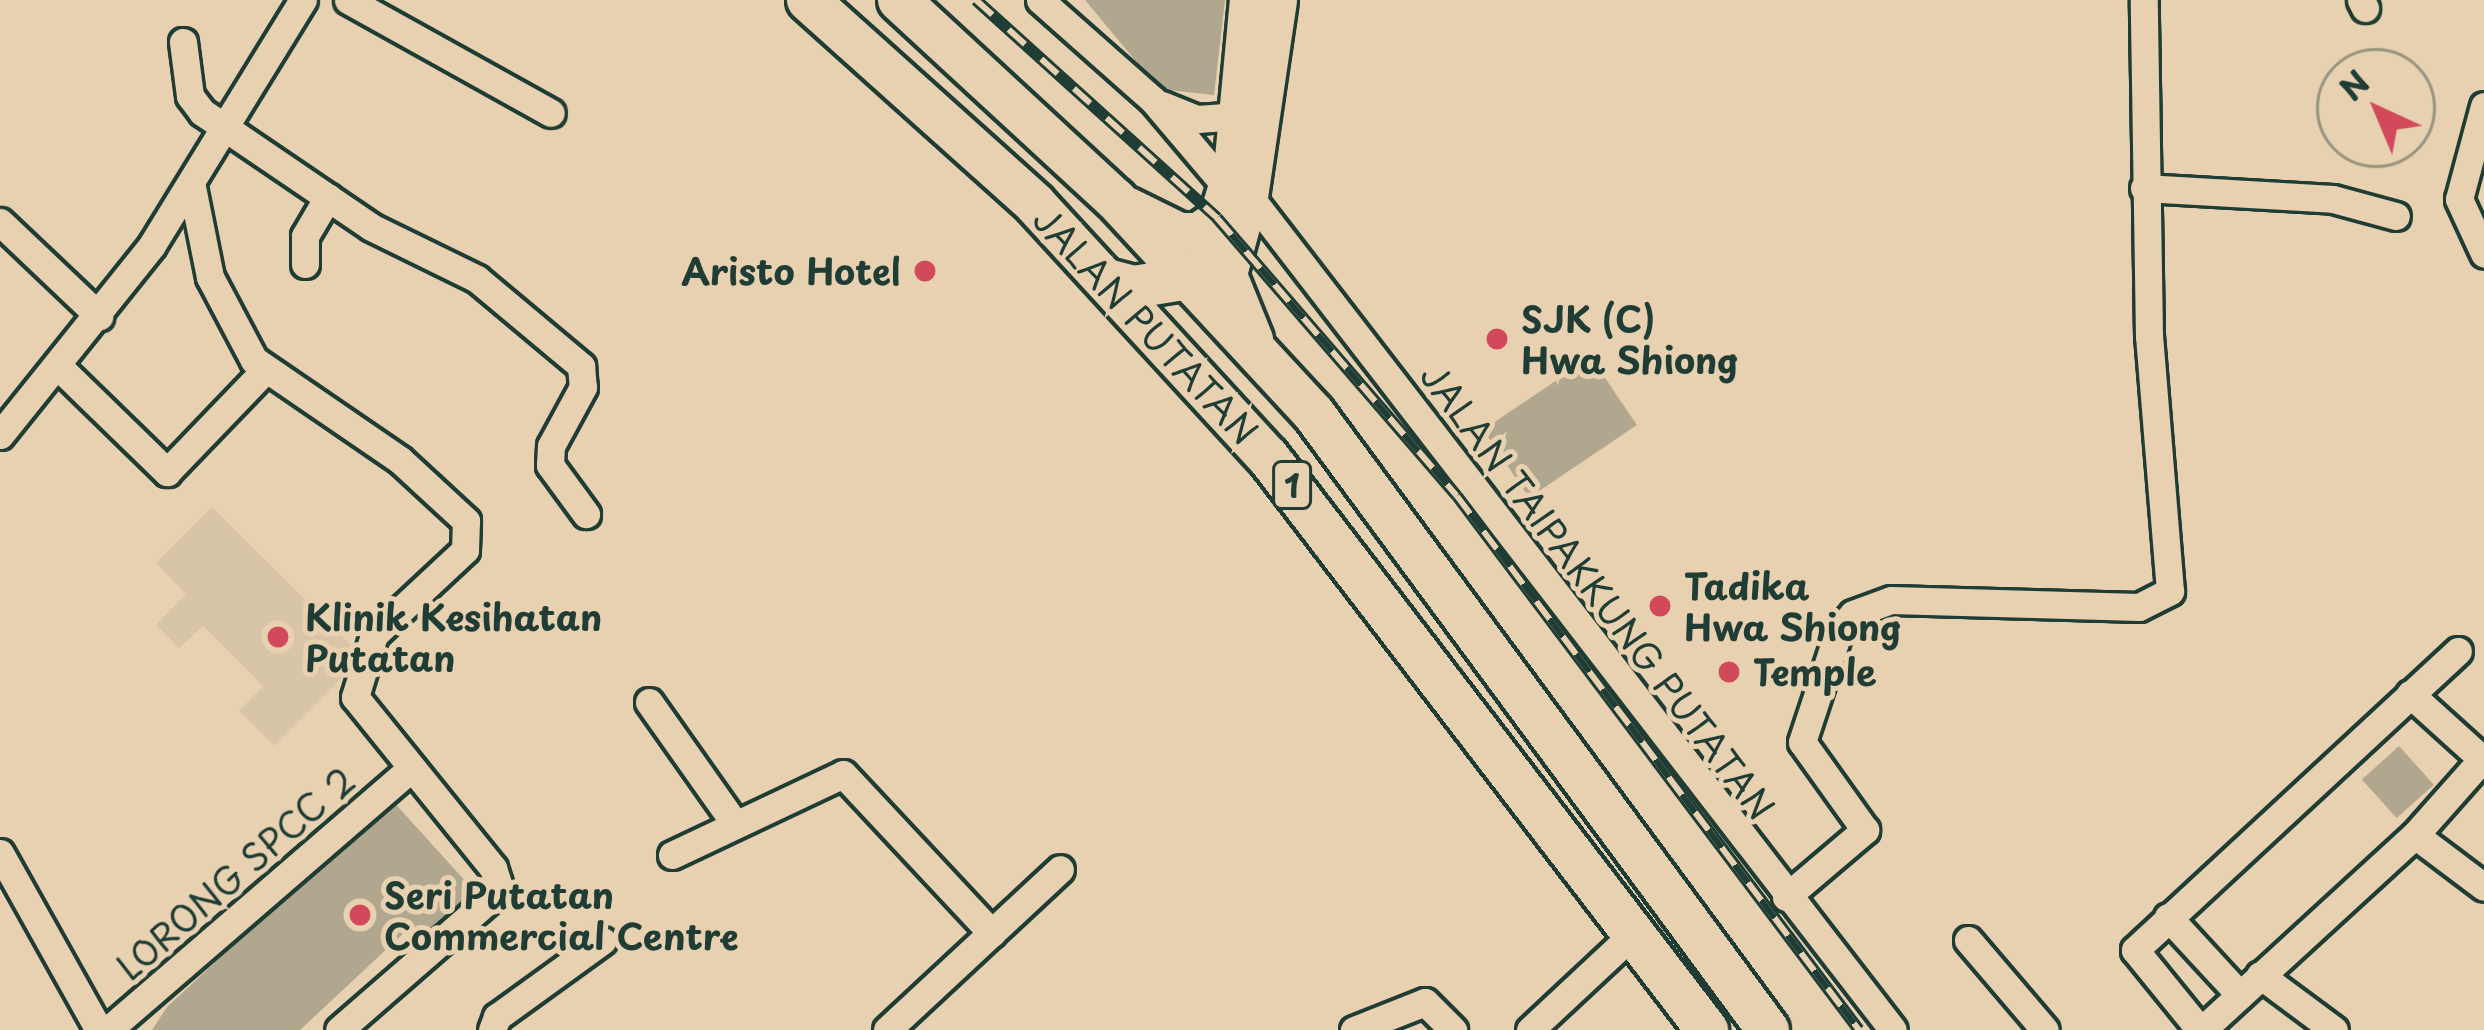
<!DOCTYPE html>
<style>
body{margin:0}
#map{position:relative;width:2484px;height:1030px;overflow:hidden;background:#e8d1b1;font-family:"Playpen Sans",sans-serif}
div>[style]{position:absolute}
.built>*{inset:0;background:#d8c4a6}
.building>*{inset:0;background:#b1a78e;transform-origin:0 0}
.roads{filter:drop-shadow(3px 0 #1f3d34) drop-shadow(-3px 0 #1f3d34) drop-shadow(0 3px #1f3d34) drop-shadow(0 -3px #1f3d34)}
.minor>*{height:27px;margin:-13.5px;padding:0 13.5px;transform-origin:13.5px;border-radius:13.5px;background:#e8d1b1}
.secondary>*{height:36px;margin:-18px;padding:0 18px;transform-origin:18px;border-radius:18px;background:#e8d1b1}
.trunk>*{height:42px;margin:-21px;padding:0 21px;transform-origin:21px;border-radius:21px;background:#e8d1b1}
.rail>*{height:12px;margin-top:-6px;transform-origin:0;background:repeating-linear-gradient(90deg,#e8d1b1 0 22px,#1f3d34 0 44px);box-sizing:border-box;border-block:3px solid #1f3d34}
.dots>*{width:33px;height:33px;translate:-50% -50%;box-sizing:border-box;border:6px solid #e8d1b1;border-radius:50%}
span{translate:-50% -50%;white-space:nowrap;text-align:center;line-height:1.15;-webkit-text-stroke:10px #e8d1b1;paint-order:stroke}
.shield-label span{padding:3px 9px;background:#e8d1b1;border:3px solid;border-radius:9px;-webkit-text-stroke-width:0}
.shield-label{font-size:33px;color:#1f3d34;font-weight:700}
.poi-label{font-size:36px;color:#1f3d34;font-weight:700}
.right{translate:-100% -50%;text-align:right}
.left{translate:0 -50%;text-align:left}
.street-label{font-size:36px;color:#1f3d34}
.north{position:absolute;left:2316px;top:48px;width:120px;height:120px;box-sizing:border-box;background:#e8d1b1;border:3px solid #98967f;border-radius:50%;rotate:316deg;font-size:33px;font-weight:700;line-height:48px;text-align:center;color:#1f3d34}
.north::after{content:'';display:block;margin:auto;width:42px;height:54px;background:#d1495b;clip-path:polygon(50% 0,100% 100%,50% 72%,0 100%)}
</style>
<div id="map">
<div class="built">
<i style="clip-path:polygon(212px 507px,363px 657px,274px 746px,239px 711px,263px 686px,203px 626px,179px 648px,156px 625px,186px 594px,156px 563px)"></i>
</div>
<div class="building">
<i style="clip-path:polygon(1085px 0,1225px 0,1214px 95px,1159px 89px)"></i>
<i style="left:1591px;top:357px;width:82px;height:130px;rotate:56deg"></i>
<i style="left:2399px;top:746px;width:52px;height:50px;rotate:48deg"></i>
<i style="clip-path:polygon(391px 799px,467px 883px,471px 898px,420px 946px,406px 931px,300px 1030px,152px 1030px,167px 1007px)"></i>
</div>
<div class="roads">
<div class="minor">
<i style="left:348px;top:0;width:232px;rotate:29.1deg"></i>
<i style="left:1040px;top:0;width:151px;rotate:41.5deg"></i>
<i style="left:1153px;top:100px;width:118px;rotate:49.8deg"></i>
<i style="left:2361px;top:0;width:9px;rotate:63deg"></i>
<i style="left:183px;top:42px;width:54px;rotate:82.6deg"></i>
<i style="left:190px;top:96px;width:20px;rotate:53deg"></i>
<i style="left:202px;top:112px;width:204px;rotate:34.2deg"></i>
<i style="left:371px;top:227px;width:118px;rotate:26.1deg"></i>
<i style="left:477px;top:279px;width:136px;rotate:39.9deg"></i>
<i style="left:581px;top:366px;width:21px;rotate:85deg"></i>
<i style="left:583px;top:387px;width:67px;rotate:118.5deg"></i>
<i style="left:551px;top:446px;width:19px;rotate:93deg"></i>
<i style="left:550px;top:465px;width:61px;rotate:53.7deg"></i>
<i style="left:1162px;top:105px;width:38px;rotate:22deg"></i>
<i style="left:1197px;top:119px;width:39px;rotate:-4deg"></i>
<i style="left:2484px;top:106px;width:96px;rotate:105deg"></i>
<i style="left:2459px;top:199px;width:60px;rotate:65.2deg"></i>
<i style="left:192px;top:187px;width:92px;rotate:78.7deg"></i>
<i style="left:210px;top:277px;width:94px;rotate:62.1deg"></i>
<i style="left:254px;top:360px;width:177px;rotate:34.4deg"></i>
<i style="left:400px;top:460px;width:90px;rotate:42.7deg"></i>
<i style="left:466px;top:521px;width:29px;rotate:92deg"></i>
<i style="left:465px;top:550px;width:125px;rotate:137deg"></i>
<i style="left:374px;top:635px;width:65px;rotate:107deg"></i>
<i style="left:355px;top:697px;width:220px;rotate:51.1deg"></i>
<i style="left:493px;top:868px;width:23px;rotate:72deg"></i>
<i style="left:500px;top:890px;width:213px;rotate:139deg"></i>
<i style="left:2144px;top:188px;width:189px;rotate:3.3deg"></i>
<i style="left:2333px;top:199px;width:65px;rotate:15.1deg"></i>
<i style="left:1250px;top:197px;width:1052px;rotate:52.34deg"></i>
<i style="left:0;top:222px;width:137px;rotate:43.5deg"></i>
<i style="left:305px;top:264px;width:28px;rotate:-90deg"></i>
<i style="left:305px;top:236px;width:45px;rotate:-59.5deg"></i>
<i style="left:59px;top:367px;width:151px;rotate:44.2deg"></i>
<i style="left:167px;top:472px;width:141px;rotate:-46.1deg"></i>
<i style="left:0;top:435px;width:243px;rotate:-51.3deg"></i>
<i style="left:152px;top:245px;width:288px;rotate:-58.4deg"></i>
<i style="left:2410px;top:694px;width:97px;rotate:42.1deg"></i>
<i style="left:649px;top:702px;width:149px;rotate:54.8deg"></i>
<i style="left:2415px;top:835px;width:86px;rotate:37deg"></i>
<i style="left:0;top:853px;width:203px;rotate:60.8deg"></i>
<i style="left:672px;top:855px;width:189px;rotate:-25.3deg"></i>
<i style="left:843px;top:774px;width:218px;rotate:46.9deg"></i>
<i style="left:1786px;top:897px;width:104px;rotate:-40.3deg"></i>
<i style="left:1865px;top:830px;width:108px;rotate:-125.6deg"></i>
<i style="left:1802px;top:742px;width:118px;rotate:-71.7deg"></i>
<i style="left:1839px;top:630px;width:21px;rotate:-49deg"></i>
<i style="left:1853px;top:614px;width:40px;rotate:-20.2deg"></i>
<i style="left:1891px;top:600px;width:248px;rotate:1.6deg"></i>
<i style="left:2139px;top:607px;width:35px;rotate:-27deg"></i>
<i style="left:2170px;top:591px;width:256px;rotate:-94.7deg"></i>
<i style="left:2149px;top:336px;width:336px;rotate:-90.9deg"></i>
<i style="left:2168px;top:917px;width:106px;rotate:47.3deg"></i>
<i style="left:1968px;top:940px;width:118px;rotate:49.5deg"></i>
<i style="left:2260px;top:975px;width:92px;rotate:36.6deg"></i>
<i style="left:108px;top:1030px;width:399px;rotate:-40.8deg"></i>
<i style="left:492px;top:1030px;width:14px;rotate:-69deg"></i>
<i style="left:497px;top:1017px;width:130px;rotate:-35.9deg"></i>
<i style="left:887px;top:1030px;width:236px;rotate:-42.9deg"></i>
<i style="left:1354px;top:1030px;width:76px;rotate:-21.5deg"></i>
<i style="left:1425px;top:1002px;width:40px;rotate:45deg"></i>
<i style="left:1530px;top:1030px;width:142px;rotate:-43deg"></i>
<i style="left:2200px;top:1030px;width:103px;rotate:-129.1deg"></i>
<i style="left:2135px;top:950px;width:440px;rotate:-42.8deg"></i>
<i style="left:2202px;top:1030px;width:289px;rotate:-42.5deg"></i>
<i style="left:2415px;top:835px;width:104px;rotate:-48.5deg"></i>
</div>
<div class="secondary">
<i style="left:1129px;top:206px;width:57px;rotate:26.1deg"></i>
<i style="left:1180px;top:231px;width:18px"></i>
<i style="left:1198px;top:231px;width:23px;rotate:-34deg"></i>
<i style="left:1217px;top:218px;width:51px;rotate:-73deg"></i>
<i style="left:1232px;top:169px;width:170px;rotate:-84.6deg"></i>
<i style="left:1255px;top:339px;width:69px;rotate:-112.1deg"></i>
<i style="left:1229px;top:275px;width:81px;rotate:-74.9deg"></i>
<i style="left:1250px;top:197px;width:199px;rotate:-81.6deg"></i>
</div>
<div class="trunk">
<i style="left:808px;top:0;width:305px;rotate:41.9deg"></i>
<i style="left:1035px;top:204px;width:344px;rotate:47.4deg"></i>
<i style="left:1268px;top:457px;width:722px;rotate:52.54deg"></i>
<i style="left:899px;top:0;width:294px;rotate:42.7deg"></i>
<i style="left:1115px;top:199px;width:293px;rotate:47.2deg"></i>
<i style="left:1314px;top:414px;width:765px;rotate:53.61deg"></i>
<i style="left:1110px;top:281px;width:25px;rotate:14deg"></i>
<i style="left:1134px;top:287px;width:56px;rotate:-9.3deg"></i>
<i style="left:1189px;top:278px;width:60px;rotate:-40.9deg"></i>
</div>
</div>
<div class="rail">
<i style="left:976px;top:0;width:325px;rotate:42.1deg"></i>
<i style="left:1217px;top:218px;width:367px;rotate:49.2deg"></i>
<i style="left:1457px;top:496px;width:668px;rotate:53.03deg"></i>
</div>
<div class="dots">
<i style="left:925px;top:271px;background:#d1495b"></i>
<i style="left:1497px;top:339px;background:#d1495b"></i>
<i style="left:1660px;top:606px;background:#d1495b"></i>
<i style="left:278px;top:637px;background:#d1495b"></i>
<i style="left:1729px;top:672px;background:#d1495b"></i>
<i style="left:360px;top:915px;background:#d1495b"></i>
</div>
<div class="shield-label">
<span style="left:1292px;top:485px">1</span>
</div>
<div class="poi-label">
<span class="right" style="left:901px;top:271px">Aristo Hotel</span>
<span class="left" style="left:1521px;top:339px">SJK (C)<br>Hwa Shiong</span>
<span class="left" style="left:1684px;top:606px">Tadika<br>Hwa Shiong</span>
<span class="left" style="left:305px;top:637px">Klinik Kesihatan<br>Putatan</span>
<span class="left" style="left:1753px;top:672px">Temple</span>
<span class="left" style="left:384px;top:915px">Seri Putatan<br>Commercial Centre</span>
</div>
<div class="street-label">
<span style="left:1146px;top:325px;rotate:47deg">JALAN PUTATAN</span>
<span style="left:1598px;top:591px;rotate:53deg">JALAN TAIPAKKUNG PUTATAN</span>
<span style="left:235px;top:873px;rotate:-41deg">LORONG SPCC 2</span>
</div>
<div class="north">N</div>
</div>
